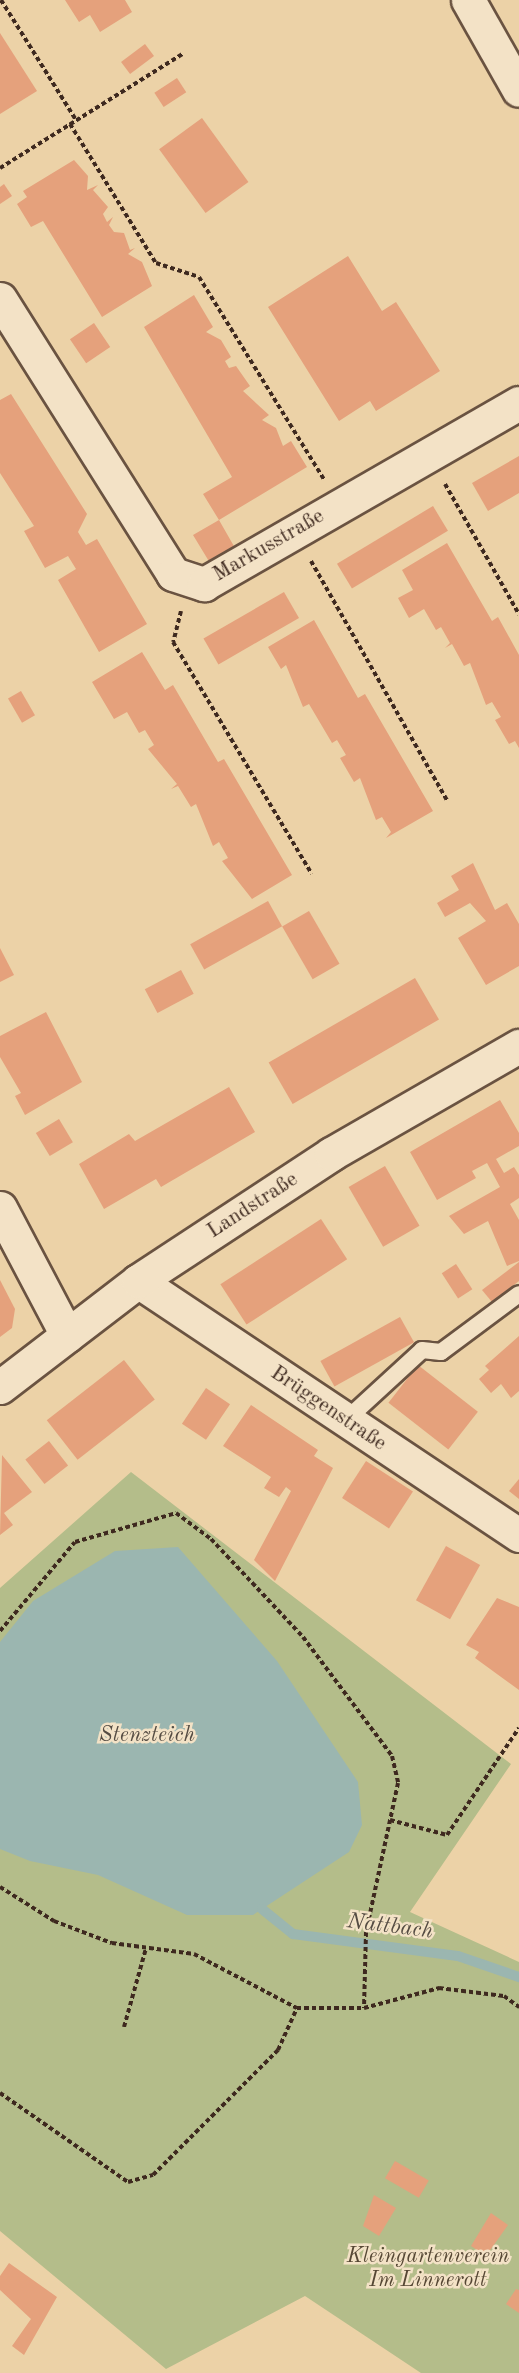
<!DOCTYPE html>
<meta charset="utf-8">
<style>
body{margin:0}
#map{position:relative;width:519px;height:2373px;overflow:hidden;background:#ecd2a7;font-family:"Old Standard TT",serif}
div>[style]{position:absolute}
.green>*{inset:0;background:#b4bd8a}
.water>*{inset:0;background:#9bb6b0}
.stream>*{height:10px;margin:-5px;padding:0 5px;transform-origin:5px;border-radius:5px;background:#9bb6b0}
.building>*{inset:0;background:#e5a17c;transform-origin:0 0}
.path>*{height:4px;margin-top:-2px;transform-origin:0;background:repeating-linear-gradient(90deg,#3e291f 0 4.5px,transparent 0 7.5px)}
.roads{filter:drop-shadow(2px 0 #6a5341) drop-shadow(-2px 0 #6a5341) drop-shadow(0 2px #6a5341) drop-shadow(0 -2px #6a5341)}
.service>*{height:16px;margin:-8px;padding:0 8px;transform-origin:8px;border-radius:8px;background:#f3e2c6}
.minor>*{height:33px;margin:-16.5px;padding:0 16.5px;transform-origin:16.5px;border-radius:16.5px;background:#f3e2c6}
.tertiary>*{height:33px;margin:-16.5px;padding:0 16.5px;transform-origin:16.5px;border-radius:16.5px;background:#f3e2c6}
span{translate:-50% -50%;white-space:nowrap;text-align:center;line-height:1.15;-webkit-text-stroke:5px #f3e2c6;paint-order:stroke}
.street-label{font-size:21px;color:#3e291f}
.park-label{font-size:21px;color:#564734;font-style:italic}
.water-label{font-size:22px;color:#554c43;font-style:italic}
</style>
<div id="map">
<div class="green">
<i style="clip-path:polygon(131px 1472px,511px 1764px,410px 1912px,519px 1962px,519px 2373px,421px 2373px,305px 2296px,166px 2369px,0 2231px,0 1588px)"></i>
</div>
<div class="water">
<i style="clip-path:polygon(178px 1547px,277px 1661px,358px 1782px,362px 1825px,349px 1852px,253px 1915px,187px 1915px,98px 1875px,30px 1861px,0 1849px,0 1642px,33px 1601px,115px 1551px)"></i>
</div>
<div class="stream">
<i style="left:262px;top:1909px;width:40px;rotate:39deg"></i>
<i style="left:293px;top:1934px;width:166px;rotate:7.6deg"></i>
<i style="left:458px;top:1956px;width:65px;rotate:19deg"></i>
</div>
<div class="building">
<i style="clip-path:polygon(65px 0,125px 0,132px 12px,100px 32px,90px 15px,79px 22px)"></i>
<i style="clip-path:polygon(0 33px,37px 91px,0 114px)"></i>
<i style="left:145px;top:44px;width:15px;height:30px;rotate:53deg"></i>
<i style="left:177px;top:78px;width:17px;height:27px;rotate:57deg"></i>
<i style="left:202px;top:118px;width:79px;height:53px;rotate:54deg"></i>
<i style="clip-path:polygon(74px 160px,88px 176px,87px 190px,98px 185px,93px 190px,108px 207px,103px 214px,107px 222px,113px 217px,109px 225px,114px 232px,124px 233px,130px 250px,135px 248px,128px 254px,142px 262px,152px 286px,102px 317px,43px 221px,31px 227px,17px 204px,27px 197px,23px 191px)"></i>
<i style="clip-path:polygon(4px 184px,12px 196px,0 204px,0 187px)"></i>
<i style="clip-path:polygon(348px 256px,382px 311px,396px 302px,440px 371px,376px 411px,370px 401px,339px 421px,268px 307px)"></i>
<i style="clip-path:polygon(194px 295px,213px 327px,206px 332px,221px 340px,231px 357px,225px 361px,229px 368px,236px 366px,250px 386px,243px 391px,269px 415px,262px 420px,276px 428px,283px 446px,291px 441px,307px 467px,219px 520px,235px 548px,210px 563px,193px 535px,219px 520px,203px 494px,232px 477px,144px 327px)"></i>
<i style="left:94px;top:323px;width:29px;height:29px;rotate:56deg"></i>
<i style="clip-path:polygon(11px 394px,87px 514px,78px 532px,86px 545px,97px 539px,147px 624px,99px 652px,58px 580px,76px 569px,68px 556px,45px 568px,24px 531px,34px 526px,0 473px,0 400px)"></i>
<i style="clip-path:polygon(519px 456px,519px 493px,488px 511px,472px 483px)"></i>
<i style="left:433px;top:506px;width:29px;height:112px;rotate:59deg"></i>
<i style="clip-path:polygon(447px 543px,492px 621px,498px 617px,519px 655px,519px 748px,515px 741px,509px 744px,495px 720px,501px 717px,492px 702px,486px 705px,470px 663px,464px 666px,452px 644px,445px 648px,450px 643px,441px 627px,436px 630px,424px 609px,409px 618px,398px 598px,413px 590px,402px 570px)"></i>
<i style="left:284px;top:592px;width:30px;height:93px;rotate:60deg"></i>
<i style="clip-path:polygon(314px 620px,358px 698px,365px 694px,433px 811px,386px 838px,391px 832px,382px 817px,376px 820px,360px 778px,354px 782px,340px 758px,346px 755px,337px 740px,332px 743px,309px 704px,303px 707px,286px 665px,281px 669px,268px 647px)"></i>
<i style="clip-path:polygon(142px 652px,165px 690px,173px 685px,218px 762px,224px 759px,292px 875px,252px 899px,222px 861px,228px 858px,219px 842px,213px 846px,196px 804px,191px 807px,178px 786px,171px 789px,177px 784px,148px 749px,154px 745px,145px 730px,139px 733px,127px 712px,114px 719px,92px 682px)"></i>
<i style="left:21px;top:691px;width:28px;height:15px;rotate:60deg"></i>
<i style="clip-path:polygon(473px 863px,495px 910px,507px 903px,519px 924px,519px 966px,486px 985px,458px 938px,486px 921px,470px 903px,445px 917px,437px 903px,459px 890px,451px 876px)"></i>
<i style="left:268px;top:901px;width:29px;height:89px;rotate:61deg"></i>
<i style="left:309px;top:911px;width:61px;height:31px;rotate:60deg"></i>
<i style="clip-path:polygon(0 948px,14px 975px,0 982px)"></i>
<i style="left:181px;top:970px;width:27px;height:41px;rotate:62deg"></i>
<i style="left:415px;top:978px;width:48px;height:169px;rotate:60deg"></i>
<i style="clip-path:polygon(46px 1012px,82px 1082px,25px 1115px,15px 1096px,21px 1093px,0 1057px,0 1036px)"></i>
<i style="clip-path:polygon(229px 1087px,255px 1132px,161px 1187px,156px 1179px,104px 1209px,79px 1164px,129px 1134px,135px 1141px)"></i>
<i style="clip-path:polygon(500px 1100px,519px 1133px,519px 1146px,496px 1159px,504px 1173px,514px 1167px,519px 1175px,519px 1198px,510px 1204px,519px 1220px,519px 1261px,507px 1266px,488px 1221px,464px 1234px,449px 1216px,500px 1187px,487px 1163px,472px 1171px,476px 1178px,437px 1200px,410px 1152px)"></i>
<i style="left:59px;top:1119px;width:27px;height:27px;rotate:59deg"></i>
<i style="left:385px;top:1166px;width:69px;height:42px;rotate:60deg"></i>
<i style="left:321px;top:1219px;width:48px;height:120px;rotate:57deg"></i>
<i style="clip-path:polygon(519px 1262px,519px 1281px,492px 1302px,482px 1290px)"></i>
<i style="left:456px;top:1264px;width:30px;height:17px;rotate:57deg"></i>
<i style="clip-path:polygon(0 1280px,15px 1309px,12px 1328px,0 1337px)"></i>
<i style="left:400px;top:1317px;width:29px;height:91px;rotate:61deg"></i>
<i style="clip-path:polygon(519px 1336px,519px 1391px,511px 1398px,501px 1384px,491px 1393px,479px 1379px,489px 1370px,485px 1366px)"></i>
<i style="left:124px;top:1360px;width:50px;height:98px;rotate:52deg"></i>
<i style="left:418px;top:1365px;width:76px;height:48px;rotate:38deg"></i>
<i style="left:206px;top:1388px;width:29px;height:43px;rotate:34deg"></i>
<i style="clip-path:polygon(251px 1405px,318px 1450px,314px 1456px,333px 1468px,275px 1581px,254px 1560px,291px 1491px,286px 1487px,279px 1497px,264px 1488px,271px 1477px,223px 1446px)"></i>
<i style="left:49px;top:1441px;width:31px;height:30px;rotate:52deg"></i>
<i style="clip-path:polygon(2px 1455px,32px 1492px,4px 1513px,13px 1525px,0 1535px)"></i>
<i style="left:366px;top:1461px;width:56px;height:44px;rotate:33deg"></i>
<i style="clip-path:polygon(519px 1479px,519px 1499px,509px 1491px)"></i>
<i style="left:446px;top:1546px;width:39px;height:62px;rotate:29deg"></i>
<i style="clip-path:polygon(497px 1598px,519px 1607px,519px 1690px,475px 1658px,479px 1652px,466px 1645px)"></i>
<i style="left:395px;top:2161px;width:39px;height:20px;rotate:30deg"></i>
<i style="clip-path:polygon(374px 2195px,396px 2208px,379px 2236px,363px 2226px)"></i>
<i style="clip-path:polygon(491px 2213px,508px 2225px,486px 2256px,471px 2246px)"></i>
<i style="clip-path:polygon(9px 2263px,57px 2297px,24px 2355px,12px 2346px,31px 2319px,0 2290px,0 2276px)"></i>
<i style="clip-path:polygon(516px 2289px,519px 2290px,519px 2313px,506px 2304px)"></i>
</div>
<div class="path">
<i style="left:1px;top:0;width:142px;rotate:58deg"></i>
<i style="left:70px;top:124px;width:163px;rotate:58.3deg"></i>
<i style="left:156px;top:263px;width:45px;rotate:18deg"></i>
<i style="left:199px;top:277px;width:238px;rotate:58.3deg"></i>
<i style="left:0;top:168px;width:217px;rotate:-32deg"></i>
<i style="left:445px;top:484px;width:150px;rotate:60.4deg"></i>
<i style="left:311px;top:561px;width:275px;rotate:60.4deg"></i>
<i style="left:181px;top:611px;width:32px;rotate:104deg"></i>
<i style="left:173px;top:642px;width:270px;rotate:59.1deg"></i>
<i style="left:0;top:1631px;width:116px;rotate:-49.9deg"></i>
<i style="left:75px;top:1542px;width:105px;rotate:-16deg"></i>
<i style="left:176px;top:1513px;width:44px;rotate:36.6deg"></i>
<i style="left:211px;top:1539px;width:134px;rotate:46.8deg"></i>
<i style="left:303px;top:1637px;width:149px;rotate:53.2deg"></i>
<i style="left:392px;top:1756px;width:28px;rotate:77deg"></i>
<i style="left:398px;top:1783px;width:152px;rotate:102.1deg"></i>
<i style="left:366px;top:1932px;width:76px;rotate:91.5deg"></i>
<i style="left:364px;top:2008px;width:78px;rotate:-14.9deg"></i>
<i style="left:439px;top:1988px;width:65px;rotate:7deg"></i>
<i style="left:504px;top:1996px;width:19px;rotate:36deg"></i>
<i style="left:390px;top:1820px;width:59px;rotate:14.7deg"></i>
<i style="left:447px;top:1835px;width:129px;rotate:-56.1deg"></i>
<i style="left:0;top:1887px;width:64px;rotate:32.2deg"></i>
<i style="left:54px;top:1921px;width:62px;rotate:20.8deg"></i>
<i style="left:112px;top:1943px;width:83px;rotate:7.6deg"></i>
<i style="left:194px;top:1954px;width:116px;rotate:27.7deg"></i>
<i style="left:297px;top:2008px;width:67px"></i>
<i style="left:124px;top:2027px;width:82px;rotate:-74.4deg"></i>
<i style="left:0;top:2093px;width:156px;rotate:34.8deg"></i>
<i style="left:128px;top:2182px;width:26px;rotate:-16deg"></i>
<i style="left:153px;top:2175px;width:177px;rotate:-45deg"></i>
<i style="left:278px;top:2050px;width:46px;rotate:-65.7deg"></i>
</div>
<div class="roads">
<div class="service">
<i style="left:346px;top:1420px;width:103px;rotate:-42.6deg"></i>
<i style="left:422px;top:1350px;width:19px;rotate:6deg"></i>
<i style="left:441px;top:1352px;width:97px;rotate:-36.6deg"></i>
</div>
<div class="minor">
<i style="left:468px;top:0;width:103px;rotate:60.5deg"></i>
<i style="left:0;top:299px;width:325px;rotate:57.8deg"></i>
<i style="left:173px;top:574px;width:33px;rotate:18deg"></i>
<i style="left:204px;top:584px;width:363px;rotate:-29.9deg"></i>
<i style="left:0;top:1208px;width:144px;rotate:62.2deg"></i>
<i style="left:138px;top:1281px;width:458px;rotate:33.7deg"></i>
</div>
<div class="tertiary">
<i style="left:0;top:1387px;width:174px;rotate:-37.5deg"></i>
<i style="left:138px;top:1281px;width:231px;rotate:-33.3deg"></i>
<i style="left:331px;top:1154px;width:217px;rotate:-29.9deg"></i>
</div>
</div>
<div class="street-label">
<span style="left:269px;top:546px;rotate:-30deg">Markusstraße</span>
<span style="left:253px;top:1206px;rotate:-33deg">Landstraße</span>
<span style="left:328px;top:1409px;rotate:34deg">Brüggenstraße</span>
</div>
<div class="park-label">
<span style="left:428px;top:2269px">Kleingartenverein<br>Im Linnerott</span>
</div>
<div class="water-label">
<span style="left:147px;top:1736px">Stenzteich</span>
<span style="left:390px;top:1927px;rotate:7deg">Nattbach</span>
</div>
</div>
